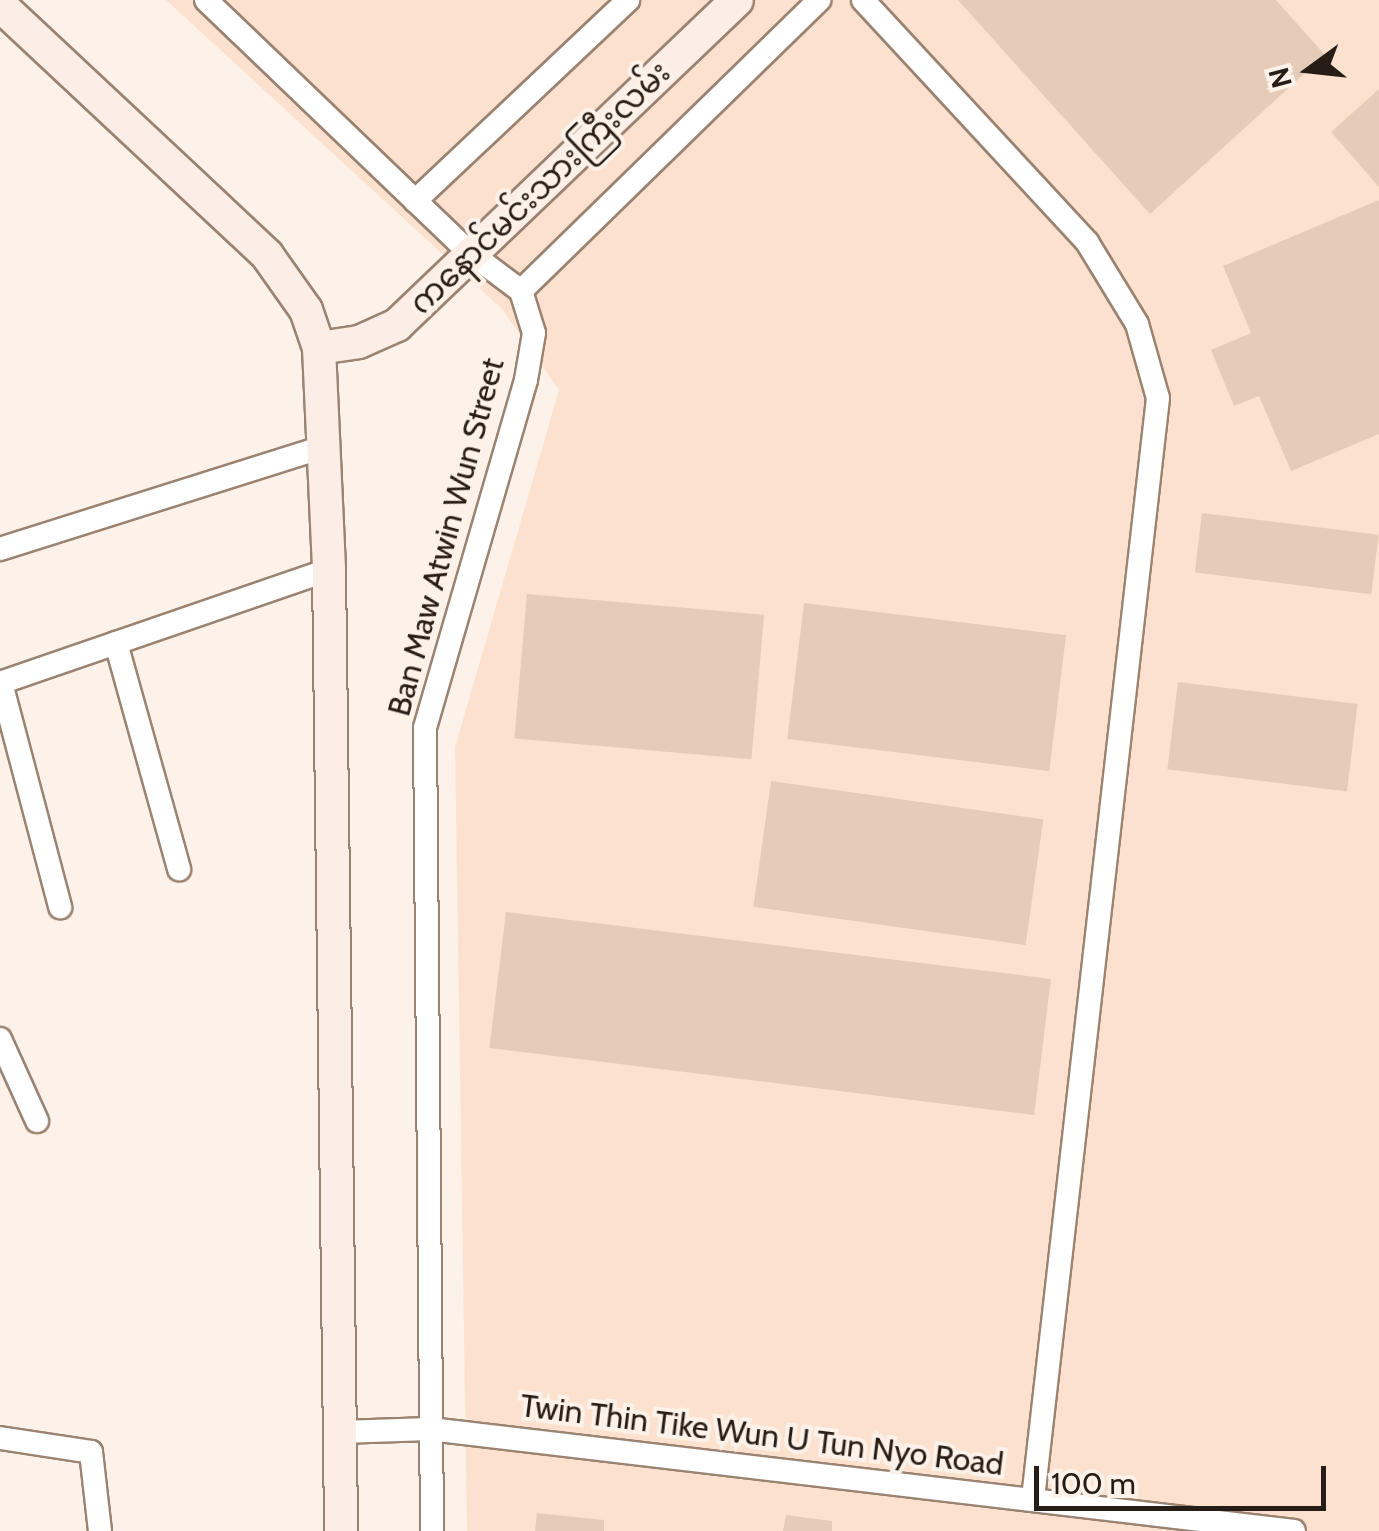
<!DOCTYPE html>
<meta charset="utf-8">
<style>
body{margin:0}
#map{position:relative;width:1379px;height:1531px;overflow:hidden;background:#fcf2ea;font-family:Cabin,"Noto Sans Myanmar",sans-serif}
div>[style]{position:absolute}
.built>*{inset:0;background:#fce2ce}
.building>*{inset:0;background:#e5ccb9;transform-origin:0 0}
.roads{filter:drop-shadow(2px 0 #9a8371) drop-shadow(-2px 0 #9a8371) drop-shadow(0 2px #9a8371) drop-shadow(0 -2px #9a8371)}
.street>*{height:22px;margin:-11px;padding:0 11px;transform-origin:11px;border-radius:11px;background:#fff}
.secondary>*{height:32px;margin:-16px;padding:0 16px;transform-origin:16px;border-radius:16px;background:#fcede6}
span{translate:-50% -50%;white-space:nowrap;text-align:center;line-height:1.15;-webkit-text-stroke:8px #fcf2ea;paint-order:stroke}
.street-label{font-size:32px;color:#261d16}
.north{position:absolute;left:1259px;top:20px;width:100px;height:100px;-webkit-text-stroke:8px #fcf2ea;paint-order:stroke;rotate:255deg;font-size:28px;font-weight:700;line-height:40px;text-align:center;color:#261d16}
.north::after{content:'';display:block;margin:auto;width:35px;height:45px;background:#261d16;clip-path:polygon(50% 0,100% 100%,50% 72%,0 100%)}
.scale{position:absolute;left:1034px;top:1466px;width:292px;height:45px;box-sizing:border-box;border:5px solid #261d16;border-top:0;padding-left:12px;font-size:30px;line-height:35px;white-space:nowrap;color:#261d16;-webkit-text-stroke:8px #fcf2ea;paint-order:stroke}
</style>
<div id="map">
<div class="built">
<i style="clip-path:polygon(166px 0,1379px 0,1379px 1531px,467px 1531px,455px 747px,559px 390px,502px 309px)"></i>
</div>
<div class="building">
<i style="clip-path:polygon(958px 0,1276px 0,1325px 55px,1150px 214px)"></i>
<i style="clip-path:polygon(1379px 89px,1379px 187px,1331px 132px)"></i>
<i style="clip-path:polygon(1379px 200px,1379px 434px,1291px 471px,1259px 396px,1234px 406px,1211px 350px,1251px 333px,1223px 266px)"></i>
<i style="left:1202px;top:513px;width:178px;height:60px;rotate:7deg"></i>
<i style="left:527px;top:594px;width:238px;height:145px;rotate:5deg"></i>
<i style="left:804px;top:603px;width:264px;height:137px;rotate:7deg"></i>
<i style="left:1178px;top:682px;width:181px;height:88px;rotate:7deg"></i>
<i style="left:771px;top:781px;width:275px;height:127px;rotate:8deg"></i>
<i style="left:506px;top:912px;width:549px;height:137px;rotate:7deg"></i>
<i style="clip-path:polygon(537px 1513px,604px 1520px,604px 1531px,535px 1531px)"></i>
<i style="clip-path:polygon(786px 1515px,832px 1521px,832px 1531px,783px 1531px)"></i>
</div>
<div class="roads">
<div class="street">
<i style="left:206px;top:0;width:364px;rotate:43.8deg"></i>
<i style="left:469px;top:252px;width:65px;rotate:36.9deg"></i>
<i style="left:521px;top:291px;width:44px;rotate:72.8deg"></i>
<i style="left:534px;top:333px;width:48px;rotate:99.7deg"></i>
<i style="left:526px;top:380px;width:362px;rotate:106.2deg"></i>
<i style="left:425px;top:728px;width:803px;rotate:89.5deg"></i>
<i style="left:863px;top:0;width:330px;rotate:47.2deg"></i>
<i style="left:1087px;top:242px;width:96px;rotate:58.6deg"></i>
<i style="left:1137px;top:324px;width:77px;rotate:74.2deg"></i>
<i style="left:1158px;top:398px;width:1108px;rotate:96.48deg"></i>
<i style="left:415px;top:201px;width:293px;rotate:-43.3deg"></i>
<i style="left:521px;top:291px;width:417px;rotate:-44.3deg"></i>
<i style="left:0;top:549px;width:342px;rotate:-17.5deg"></i>
<i style="left:116px;top:643px;width:235px;rotate:74.4deg"></i>
<i style="left:0;top:683px;width:348px;rotate:-19deg"></i>
<i style="left:1px;top:683px;width:232px;rotate:75.2deg"></i>
<i style="left:0;top:1039px;width:90px;rotate:65.7deg"></i>
<i style="left:340px;top:1432px;width:90px;rotate:-1.9deg"></i>
<i style="left:430px;top:1429px;width:870px;rotate:6.73deg"></i>
<i style="left:0;top:1438px;width:92px;rotate:8.7deg"></i>
<i style="left:91px;top:1452px;width:80px;rotate:83.5deg"></i>
</div>
<div class="secondary">
<i style="left:0;top:5px;width:366px;rotate:43.1deg"></i>
<i style="left:267px;top:255px;width:67px;rotate:54.7deg"></i>
<i style="left:306px;top:310px;width:40px;rotate:71.1deg"></i>
<i style="left:319px;top:348px;width:222px;rotate:87.4deg"></i>
<i style="left:329px;top:570px;width:961px;rotate:89.28deg"></i>
<i style="left:319px;top:348px;width:40px;rotate:-8.5deg"></i>
<i style="left:359px;top:342px;width:42px;rotate:-24.1deg"></i>
<i style="left:397px;top:325px;width:470px;rotate:-43.7deg"></i>
</div>
</div>
<div class="street-label">
<span style="left:540px;top:188px;rotate:-44deg">ကနောင်မင်းသားကြီးလမ်း</span>
<span style="left:446px;top:537px;rotate:-75deg">Ban Maw Atwin Wun Street</span>
<span style="left:762px;top:1435px;rotate:7deg">Twin Thin Tike Wun U Tun Nyo Road</span>
</div>
<div class="north">N</div>
<div class="scale">100 m</div>
</div>
